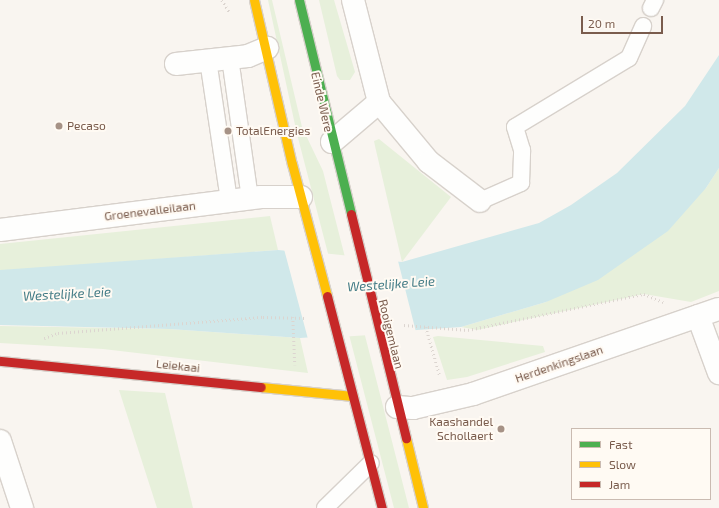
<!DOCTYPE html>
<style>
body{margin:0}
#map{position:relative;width:719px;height:508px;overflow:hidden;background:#f9f5f0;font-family:"Exo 2",sans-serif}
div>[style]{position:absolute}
.green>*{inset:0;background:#e7f0db}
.water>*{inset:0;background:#d0e8ea}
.pier>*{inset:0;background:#f9f5f0}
.path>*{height:2.5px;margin-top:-1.25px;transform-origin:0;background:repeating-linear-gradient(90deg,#dcd5d0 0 1px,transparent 0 4px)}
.roads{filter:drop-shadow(1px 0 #d7d1cb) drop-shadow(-1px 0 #d7d1cb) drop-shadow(0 1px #d7d1cb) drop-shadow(0 -1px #d7d1cb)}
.lane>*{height:16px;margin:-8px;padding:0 8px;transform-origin:8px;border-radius:8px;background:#fefefd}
.street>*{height:22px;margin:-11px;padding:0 11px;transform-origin:11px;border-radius:11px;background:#fefefd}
.fast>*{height:9px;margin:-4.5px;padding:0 4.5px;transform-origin:4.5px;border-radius:4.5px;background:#4caf50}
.slow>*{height:9px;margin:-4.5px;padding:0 4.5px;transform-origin:4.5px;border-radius:4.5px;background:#ffc107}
.jam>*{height:9px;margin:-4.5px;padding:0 4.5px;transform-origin:4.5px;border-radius:4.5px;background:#c62828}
.dots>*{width:11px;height:11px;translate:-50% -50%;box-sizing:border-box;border:2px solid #fffaf3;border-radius:50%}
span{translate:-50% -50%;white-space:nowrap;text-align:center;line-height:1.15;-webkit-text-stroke:4px #fffaf3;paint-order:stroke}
.street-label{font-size:12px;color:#7a5c4d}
.poi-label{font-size:12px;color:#7a5c4d}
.left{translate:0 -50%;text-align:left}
.right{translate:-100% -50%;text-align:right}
.water-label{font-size:13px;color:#437c86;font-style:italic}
.legend{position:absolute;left:571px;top:428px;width:140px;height:72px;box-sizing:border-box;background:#fffaf3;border:1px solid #cabbb1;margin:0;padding:5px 7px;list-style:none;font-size:12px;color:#7a5c4d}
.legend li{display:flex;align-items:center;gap:8px;height:20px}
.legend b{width:20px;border:1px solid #cabbb1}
.scale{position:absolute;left:581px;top:16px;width:82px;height:18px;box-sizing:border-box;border:2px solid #7a5c4d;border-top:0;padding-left:5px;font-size:12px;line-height:14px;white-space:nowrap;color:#7a5c4d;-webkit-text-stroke:3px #fffaf3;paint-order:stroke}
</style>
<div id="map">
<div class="green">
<i style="clip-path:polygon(268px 0,272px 0,302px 127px,323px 171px,409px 508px,394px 508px,297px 134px)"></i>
<i style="clip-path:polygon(319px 0,334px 0,355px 72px,350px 80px,340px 80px,337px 76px)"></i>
<i style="clip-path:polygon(379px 139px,451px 197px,402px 262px,375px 146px,374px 141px)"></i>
<i style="clip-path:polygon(719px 168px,719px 291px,691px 302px,644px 294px,477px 330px,461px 327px,546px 302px,706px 188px)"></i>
<i style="clip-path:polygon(270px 216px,278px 250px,0 271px,0 244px)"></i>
<i style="clip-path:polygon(0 326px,169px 329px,300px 338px,308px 373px,103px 349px,0 343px)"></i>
<i style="clip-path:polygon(438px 336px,543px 346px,545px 352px,467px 377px,447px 380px,433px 337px)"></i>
<i style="clip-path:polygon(119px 390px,165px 393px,193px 508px,157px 508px)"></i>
</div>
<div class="water">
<i style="clip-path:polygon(719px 55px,719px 168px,706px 188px,668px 231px,598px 280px,546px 302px,461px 327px,300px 338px,169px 329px,0 325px,0 270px,278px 250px,402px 262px,539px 223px,571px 205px,617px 173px,685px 106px)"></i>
</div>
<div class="pier">
<i style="clip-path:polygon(284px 249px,398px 261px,416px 332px,308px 339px)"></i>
</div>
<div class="path">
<i style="left:222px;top:0;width:15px;rotate:58deg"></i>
<i style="left:293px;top:317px;width:48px;rotate:87.6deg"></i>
<i style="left:404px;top:325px;width:64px;rotate:4.5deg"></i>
<i style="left:468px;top:330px;width:180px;rotate:-11.6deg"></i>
<i style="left:644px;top:294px;width:21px;rotate:23deg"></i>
<i style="left:426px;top:327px;width:51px;rotate:74.1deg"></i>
<i style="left:44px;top:338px;width:15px;rotate:-20deg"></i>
<i style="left:58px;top:333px;width:206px;rotate:-4.5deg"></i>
<i style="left:263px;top:317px;width:44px;rotate:1.3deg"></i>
</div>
<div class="roads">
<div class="lane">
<i style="left:651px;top:8px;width:9px;rotate:-63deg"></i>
<i style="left:230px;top:58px;width:142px;rotate:81.9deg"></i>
<i style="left:208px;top:60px;width:143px;rotate:81.5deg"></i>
<i style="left:480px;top:201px;width:45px;rotate:-23.7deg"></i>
<i style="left:521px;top:183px;width:33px;rotate:-88deg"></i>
<i style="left:522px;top:150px;width:24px;rotate:-107deg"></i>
<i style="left:515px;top:127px;width:133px;rotate:-31.2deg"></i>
<i style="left:629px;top:58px;width:35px;rotate:-66deg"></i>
<i style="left:325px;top:508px;width:64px;rotate:-44.4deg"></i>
</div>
<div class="street">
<i style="left:353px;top:0;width:105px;rotate:75.7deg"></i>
<i style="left:379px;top:102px;width:78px;rotate:50.2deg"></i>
<i style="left:429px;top:162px;width:64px;rotate:37.4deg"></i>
<i style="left:176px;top:64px;width:72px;rotate:-6.3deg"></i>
<i style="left:248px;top:56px;width:21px;rotate:-23deg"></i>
<i style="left:332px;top:142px;width:62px;rotate:-40.4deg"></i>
<i style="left:0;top:230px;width:263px;rotate:-7.2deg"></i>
<i style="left:261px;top:197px;width:40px"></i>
<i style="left:698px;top:316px;width:61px;rotate:69.8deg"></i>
<i style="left:397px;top:407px;width:16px;rotate:4deg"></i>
<i style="left:413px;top:408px;width:62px;rotate:-13.1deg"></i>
<i style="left:473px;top:394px;width:260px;rotate:-19.1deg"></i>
<i style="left:0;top:441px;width:71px;rotate:71.8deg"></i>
</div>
<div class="fast">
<i style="left:299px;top:0;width:220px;rotate:76.3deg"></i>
</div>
<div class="slow">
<i style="left:254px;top:0;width:168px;rotate:77deg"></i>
<i style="left:292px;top:164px;width:137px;rotate:75.1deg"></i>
<i style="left:261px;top:387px;width:92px;rotate:5.6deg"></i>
<i style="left:406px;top:438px;width:72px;rotate:76.3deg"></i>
</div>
<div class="jam">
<i style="left:351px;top:214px;width:231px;rotate:76.2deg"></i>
<i style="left:327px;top:296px;width:219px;rotate:75.5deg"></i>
<i style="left:0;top:361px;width:262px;rotate:5.7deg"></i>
</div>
</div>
<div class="dots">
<i style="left:59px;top:126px;background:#a69286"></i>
<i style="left:228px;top:131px;background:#a69286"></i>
<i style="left:501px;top:429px;background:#a69286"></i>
</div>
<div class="street-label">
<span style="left:322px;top:102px;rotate:77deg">Einde Were</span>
<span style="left:150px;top:211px;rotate:-7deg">Groenevalleilaan</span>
<span style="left:391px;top:334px;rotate:76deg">Rooigemlaan</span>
<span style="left:559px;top:364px;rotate:-19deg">Herdenkingslaan</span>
<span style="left:178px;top:366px;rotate:6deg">Leiekaai</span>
</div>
<div class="poi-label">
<span class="left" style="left:67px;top:126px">Pecaso</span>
<span class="left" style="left:236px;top:131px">TotalEnergies</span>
<span class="right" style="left:493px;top:429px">Kaashandel<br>Schollaert</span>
</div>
<div class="water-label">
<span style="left:391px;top:284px;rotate:-4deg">Westelijke Leie</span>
<span style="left:67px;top:294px;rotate:-3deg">Westelijke Leie</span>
</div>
<ul class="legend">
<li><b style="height:5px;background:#4caf50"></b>Fast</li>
<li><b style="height:5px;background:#ffc107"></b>Slow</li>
<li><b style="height:5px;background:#c62828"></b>Jam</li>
</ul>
<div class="scale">20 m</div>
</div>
